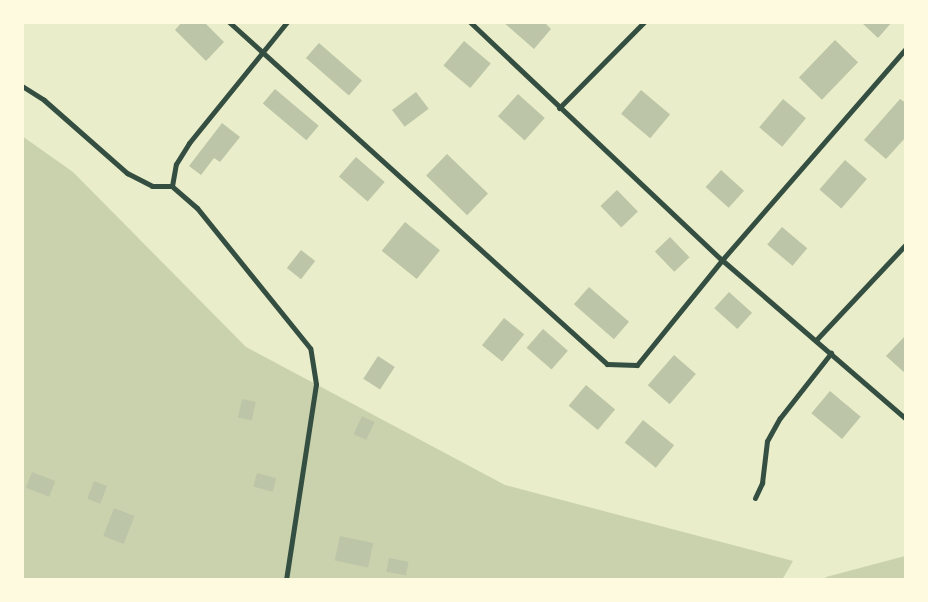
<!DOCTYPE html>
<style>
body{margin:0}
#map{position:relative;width:928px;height:602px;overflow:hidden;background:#e9edc9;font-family:Roboto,sans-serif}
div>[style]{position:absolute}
.green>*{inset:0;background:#cad2ad}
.building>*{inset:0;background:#bcc5a7;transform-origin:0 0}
.minor>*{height:5px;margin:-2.5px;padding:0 2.5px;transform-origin:2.5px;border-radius:2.5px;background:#344e41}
span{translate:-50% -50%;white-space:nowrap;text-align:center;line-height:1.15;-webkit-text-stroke:5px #fefae0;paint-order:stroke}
.frame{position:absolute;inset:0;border:24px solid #fefae0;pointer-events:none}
</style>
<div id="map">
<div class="green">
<i style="clip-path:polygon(22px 136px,73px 172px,246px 347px,505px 485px,793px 561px,782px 580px,23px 579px)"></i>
<i style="clip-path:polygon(905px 556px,905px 579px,825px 579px,826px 577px)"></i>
</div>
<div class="building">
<i style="clip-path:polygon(182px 22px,204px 22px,224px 42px,206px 61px,175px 30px)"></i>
<i style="clip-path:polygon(503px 22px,544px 22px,551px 29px,534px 49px)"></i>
<i style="clip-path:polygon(861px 22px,892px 22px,878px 38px)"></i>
<i style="left:835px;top:40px;width:32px;height:52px;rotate:44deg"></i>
<i style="left:464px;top:41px;width:35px;height:32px;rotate:40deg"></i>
<i style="left:319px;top:43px;width:57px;height:20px;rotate:41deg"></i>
<i style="left:275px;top:89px;width:57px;height:19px;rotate:40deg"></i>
<i style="left:641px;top:90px;width:38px;height:31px;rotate:40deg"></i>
<i style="left:416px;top:92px;width:21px;height:30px;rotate:53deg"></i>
<i style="left:518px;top:94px;width:36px;height:30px;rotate:42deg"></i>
<i style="left:783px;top:99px;width:30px;height:37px;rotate:40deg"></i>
<i style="clip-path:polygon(900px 99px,906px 103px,906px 137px,886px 159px,864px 140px)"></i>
<i style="clip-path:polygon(222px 123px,240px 137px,220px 162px,214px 158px,201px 175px,189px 166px)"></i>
<i style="left:447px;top:154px;width:57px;height:30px;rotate:44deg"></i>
<i style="left:356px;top:157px;width:38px;height:26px;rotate:41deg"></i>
<i style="left:845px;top:160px;width:29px;height:39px;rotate:41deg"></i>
<i style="left:721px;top:170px;width:31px;height:23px;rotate:42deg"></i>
<i style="left:617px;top:190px;width:30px;height:23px;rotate:46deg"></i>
<i style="left:405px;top:222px;width:45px;height:37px;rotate:39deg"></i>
<i style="left:782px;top:227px;width:33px;height:23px;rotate:40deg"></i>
<i style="left:670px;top:237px;width:28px;height:21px;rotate:46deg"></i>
<i style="left:301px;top:250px;width:18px;height:23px;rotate:38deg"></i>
<i style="left:589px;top:287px;width:53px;height:23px;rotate:41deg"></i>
<i style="left:729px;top:292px;width:31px;height:22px;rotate:42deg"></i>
<i style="left:504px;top:318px;width:26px;height:35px;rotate:39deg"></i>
<i style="left:543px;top:329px;width:33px;height:25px;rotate:41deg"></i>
<i style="clip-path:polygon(906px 335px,906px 374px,886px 356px)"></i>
<i style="left:674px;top:355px;width:29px;height:40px;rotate:41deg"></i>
<i style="left:378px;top:356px;width:20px;height:27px;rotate:33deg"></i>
<i style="left:586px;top:385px;width:38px;height:27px;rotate:40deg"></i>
<i style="left:830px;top:391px;width:40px;height:29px;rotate:40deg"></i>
<i style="left:242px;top:399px;width:14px;height:19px;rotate:12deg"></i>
<i style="left:362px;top:416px;width:14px;height:20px;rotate:25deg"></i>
<i style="left:643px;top:420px;width:40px;height:29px;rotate:39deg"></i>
<i style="left:32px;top:472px;width:25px;height:17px;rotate:21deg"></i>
<i style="left:257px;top:473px;width:20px;height:14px;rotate:15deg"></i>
<i style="left:94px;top:481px;width:14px;height:19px;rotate:21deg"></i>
<i style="left:114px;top:508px;width:22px;height:30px;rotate:21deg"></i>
<i style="left:340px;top:536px;width:34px;height:25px;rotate:12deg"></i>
<i style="left:389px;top:558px;width:20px;height:14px;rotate:11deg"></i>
</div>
<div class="minor">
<i style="left:229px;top:22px;width:510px;rotate:42.14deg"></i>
<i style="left:607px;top:364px;width:30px;rotate:2deg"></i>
<i style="left:637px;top:365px;width:135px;rotate:-51deg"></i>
<i style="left:722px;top:260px;width:281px;rotate:-49deg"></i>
<i style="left:470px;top:22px;width:347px;rotate:43.4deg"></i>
<i style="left:722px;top:260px;width:243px;rotate:40.8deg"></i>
<i style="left:22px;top:86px;width:26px;rotate:32deg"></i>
<i style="left:44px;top:100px;width:111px;rotate:41.3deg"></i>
<i style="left:127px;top:173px;width:28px;rotate:27deg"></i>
<i style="left:152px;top:186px;width:20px"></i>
<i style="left:559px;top:108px;width:121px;rotate:-45.3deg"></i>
<i style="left:816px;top:340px;width:132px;rotate:-46.8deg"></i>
<i style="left:755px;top:498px;width:17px;rotate:-65deg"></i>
<i style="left:762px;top:483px;width:42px;rotate:-83.2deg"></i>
<i style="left:767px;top:441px;width:26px;rotate:-61deg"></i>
<i style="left:780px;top:418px;width:83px;rotate:-51.9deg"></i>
<i style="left:286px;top:580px;width:198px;rotate:-81.3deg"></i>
<i style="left:316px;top:384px;width:36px;rotate:-99deg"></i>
<i style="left:310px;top:348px;width:180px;rotate:-128.9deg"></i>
<i style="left:197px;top:208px;width:33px;rotate:-139deg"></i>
<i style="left:172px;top:186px;width:22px;rotate:-80deg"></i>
<i style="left:176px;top:164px;width:25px;rotate:-58deg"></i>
<i style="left:189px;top:143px;width:156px;rotate:-51deg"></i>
</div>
<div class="frame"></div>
</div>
